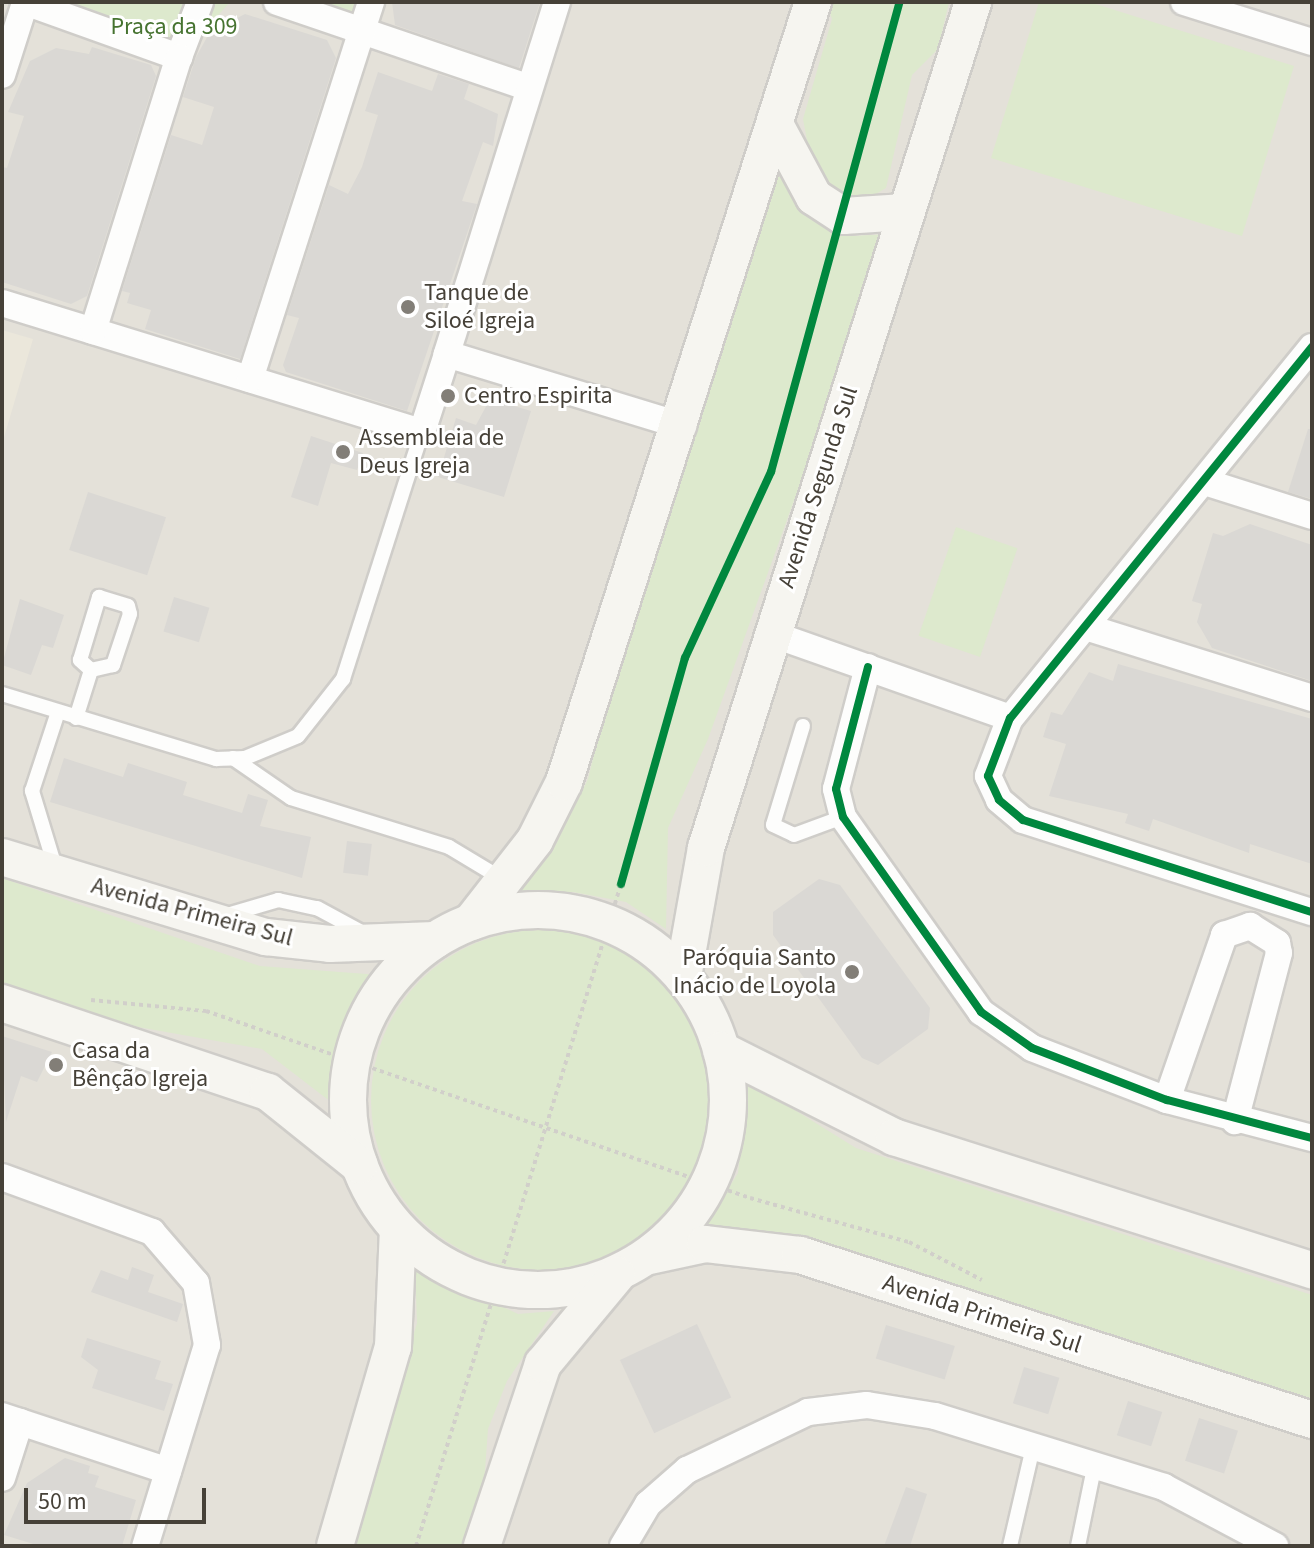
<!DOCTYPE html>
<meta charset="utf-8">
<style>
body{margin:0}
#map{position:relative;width:1314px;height:1548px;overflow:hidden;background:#f1efeb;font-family:"Source Sans 3",sans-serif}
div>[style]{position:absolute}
.residential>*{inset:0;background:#e4e1d9;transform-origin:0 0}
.education>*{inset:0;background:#ebe7db}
.green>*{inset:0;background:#dde9cd;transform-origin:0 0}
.round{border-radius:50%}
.building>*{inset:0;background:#dad8d4;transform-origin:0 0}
.path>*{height:4px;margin-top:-2px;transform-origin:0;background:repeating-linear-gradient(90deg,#d1cfca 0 4px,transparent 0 8px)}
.roads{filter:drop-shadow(2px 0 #cfcdc9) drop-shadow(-2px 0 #cfcdc9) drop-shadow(0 2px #cfcdc9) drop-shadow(0 -2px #cfcdc9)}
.service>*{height:14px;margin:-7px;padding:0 7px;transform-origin:7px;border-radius:7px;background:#fdfdfc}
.minor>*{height:26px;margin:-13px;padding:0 13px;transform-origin:13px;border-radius:13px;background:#fdfdfc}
.secondary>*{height:36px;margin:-18px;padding:0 18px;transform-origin:18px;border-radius:18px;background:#f6f5f0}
.secondary>.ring{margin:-18px;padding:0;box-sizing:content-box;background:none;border:36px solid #f6f5f0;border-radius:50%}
.cycleway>*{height:8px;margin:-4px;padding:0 4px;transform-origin:4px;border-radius:4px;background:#00873e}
.dots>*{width:22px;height:22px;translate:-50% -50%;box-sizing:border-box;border:4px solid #fff;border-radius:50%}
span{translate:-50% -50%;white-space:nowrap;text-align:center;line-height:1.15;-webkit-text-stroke:6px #fff;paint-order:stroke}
.park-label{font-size:24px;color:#467330}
.poi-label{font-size:24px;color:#464138}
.left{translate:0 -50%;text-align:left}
.right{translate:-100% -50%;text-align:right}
.street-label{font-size:24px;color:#464138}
.frame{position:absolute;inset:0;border:4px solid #464138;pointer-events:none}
.scale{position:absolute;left:24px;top:1488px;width:182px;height:36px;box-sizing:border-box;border:4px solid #464138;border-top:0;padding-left:10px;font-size:24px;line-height:28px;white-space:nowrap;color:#464138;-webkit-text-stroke:6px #fff;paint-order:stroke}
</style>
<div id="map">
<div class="residential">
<i style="left:2px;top:2px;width:1310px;height:1544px"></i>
</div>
<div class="education">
<i style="clip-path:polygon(2px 330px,33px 339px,2px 444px)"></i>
</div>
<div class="green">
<i style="clip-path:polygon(12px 2px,230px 2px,182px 56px)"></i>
<i style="clip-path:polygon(292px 2px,362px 2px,354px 24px)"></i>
<i style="clip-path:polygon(826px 2px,949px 2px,938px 49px,912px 75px,886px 188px,861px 203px,835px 193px,812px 167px,803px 119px,832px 19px)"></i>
<i style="clip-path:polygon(1039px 2px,1089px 2px,1294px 66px,1242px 236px,991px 158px)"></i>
<i style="clip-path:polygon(778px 175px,821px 221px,852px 236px,890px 234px,708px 739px,668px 828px,666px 929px,626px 902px,573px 892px,517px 893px,552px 852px,588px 779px,611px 686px)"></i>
<i style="left:956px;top:527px;width:65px;height:115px;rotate:19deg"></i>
<i style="clip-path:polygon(2px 878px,260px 966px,380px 975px,351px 1015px,331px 1102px,262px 1049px,93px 1019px,2px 990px)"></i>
<i class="round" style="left:371px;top:930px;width:340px;height:340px"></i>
<i style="clip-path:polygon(748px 1081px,856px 1148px,1312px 1295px,1312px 1408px,700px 1234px,738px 1173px)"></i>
<i style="clip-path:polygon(415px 1266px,518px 1314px,554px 1311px,507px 1381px,488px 1429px,483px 1498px,468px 1546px,351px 1546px,417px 1323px)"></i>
</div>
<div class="building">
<i style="clip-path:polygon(392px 2px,540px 2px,519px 68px,395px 25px)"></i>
<i style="clip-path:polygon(245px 14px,327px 40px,336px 58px,240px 359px,145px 329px,151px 310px,127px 303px,130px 293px,122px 291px,171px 135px,202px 145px,214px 107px,183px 97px,196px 57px,210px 32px)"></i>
<i style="clip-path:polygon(92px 47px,151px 65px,156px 76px,87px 296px,71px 304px,2px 282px,2px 167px,7px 168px,24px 116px,8px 112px,30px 61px,56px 48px,89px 54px)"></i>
<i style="clip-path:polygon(378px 72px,432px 91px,438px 74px,469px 84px,464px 99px,498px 114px,493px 146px,483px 142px,462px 201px,477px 204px,407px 411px,286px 372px,283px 365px,299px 318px,287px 315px,329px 185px,348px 194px,362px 167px,378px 115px,365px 111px)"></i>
<i style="clip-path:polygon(490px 399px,531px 411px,504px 497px,438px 477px,456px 418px,476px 425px)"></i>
<i style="clip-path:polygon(1308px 429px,1312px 429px,1312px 499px,1288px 492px)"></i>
<i style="clip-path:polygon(311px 436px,363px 453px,357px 470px,331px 463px,318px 506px,291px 497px)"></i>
<i style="left:88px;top:492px;width:82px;height:61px;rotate:18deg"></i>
<i style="clip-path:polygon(1250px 524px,1312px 545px,1312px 681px,1212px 648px,1197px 622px,1202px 604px,1192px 601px,1213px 533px,1223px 536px)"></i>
<i style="left:174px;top:597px;width:37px;height:36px;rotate:17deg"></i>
<i style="clip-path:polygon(20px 599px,64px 615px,53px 648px,42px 645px,31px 675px,2px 665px)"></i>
<i style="clip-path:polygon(1118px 664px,1312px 719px,1312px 864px,1250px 844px,1249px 853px,1153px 819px,1149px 831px,1125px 823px,1128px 814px,1049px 796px,1066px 744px,1043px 737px,1051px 712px,1062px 715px,1089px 672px,1113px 681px)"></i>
<i style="clip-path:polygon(64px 758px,123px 777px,128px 763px,187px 782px,183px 795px,242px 813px,248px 794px,268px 800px,260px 826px,311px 837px,302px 878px,50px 802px)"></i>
<i style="left:347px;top:841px;width:25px;height:32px;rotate:7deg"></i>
<i style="clip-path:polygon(819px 879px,840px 885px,930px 1008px,928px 1029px,878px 1065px,862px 1058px,773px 935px,773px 912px)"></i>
<i style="clip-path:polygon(2px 1036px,52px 1052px,37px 1082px,21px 1076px,6px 1122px)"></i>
<i style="clip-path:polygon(132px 1267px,154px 1275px,148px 1292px,183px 1304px,177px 1322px,91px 1292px,101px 1270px,128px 1280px)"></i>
<i style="left:697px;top:1324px;width:81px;height:85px;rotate:65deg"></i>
<i style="left:886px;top:1325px;width:72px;height:35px;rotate:17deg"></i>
<i style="clip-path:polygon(87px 1338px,161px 1361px,155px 1379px,173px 1384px,164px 1411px,92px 1388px,98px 1370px,81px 1357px)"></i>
<i style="left:1024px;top:1367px;width:37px;height:38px;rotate:17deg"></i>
<i style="left:1128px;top:1401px;width:36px;height:36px;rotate:18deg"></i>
<i style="left:1199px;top:1418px;width:41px;height:45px;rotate:18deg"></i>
<i style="clip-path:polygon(65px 1458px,90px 1466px,88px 1473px,99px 1476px,95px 1487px,136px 1500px,122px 1546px,40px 1546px,4px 1535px,27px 1483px)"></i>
<i style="clip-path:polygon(906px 1487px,927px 1494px,910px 1546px,884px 1546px)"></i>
</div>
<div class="path">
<i style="left:91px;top:1000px;width:116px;rotate:5.5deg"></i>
<i style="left:206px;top:1011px;width:575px;rotate:18.97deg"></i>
<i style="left:750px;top:1198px;width:165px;rotate:15.5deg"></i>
<i style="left:909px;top:1242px;width:82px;rotate:27.5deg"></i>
<i style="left:416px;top:1546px;width:693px;rotate:-72.79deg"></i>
</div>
<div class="roads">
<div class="service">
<i style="left:99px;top:597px;width:30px;rotate:17deg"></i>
<i style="left:128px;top:606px;width:8px;rotate:76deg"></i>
<i style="left:130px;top:614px;width:54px;rotate:108.4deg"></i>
<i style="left:113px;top:665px;width:23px;rotate:167deg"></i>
<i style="left:91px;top:670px;width:15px;rotate:-138deg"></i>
<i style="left:80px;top:660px;width:66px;rotate:-73.2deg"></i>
<i style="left:2px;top:694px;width:224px;rotate:16.9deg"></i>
<i style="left:216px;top:759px;width:29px;rotate:-2deg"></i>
<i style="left:245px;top:758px;width:57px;rotate:-22.5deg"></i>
<i style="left:298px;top:736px;width:73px;rotate:-51.7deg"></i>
<i style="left:343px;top:679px;width:259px;rotate:-72.3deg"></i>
<i style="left:76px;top:718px;width:50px;rotate:-72.6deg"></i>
<i style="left:803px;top:726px;width:103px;rotate:106.9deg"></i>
<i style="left:773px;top:825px;width:23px;rotate:25deg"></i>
<i style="left:794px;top:835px;width:52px;rotate:-20.2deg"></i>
<i style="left:233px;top:758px;width:70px;rotate:34.6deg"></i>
<i style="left:291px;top:798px;width:165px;rotate:17.2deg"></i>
<i style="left:449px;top:847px;width:64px;rotate:31deg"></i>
<i style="left:56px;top:870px;width:83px;rotate:-106.9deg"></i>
<i style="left:32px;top:791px;width:83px;rotate:-71.8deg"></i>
<i style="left:217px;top:918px;width:64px;rotate:-16.4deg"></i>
<i style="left:278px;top:900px;width:40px;rotate:12deg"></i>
<i style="left:317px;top:908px;width:55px;rotate:28.4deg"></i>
<i style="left:1010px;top:1546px;width:106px;rotate:-76.9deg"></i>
<i style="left:1078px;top:1546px;width:85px;rotate:-78.4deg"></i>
</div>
<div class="minor">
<i style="left:25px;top:2px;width:164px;rotate:19.7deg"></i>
<i style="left:179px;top:57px;width:59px;rotate:-69.1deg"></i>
<i style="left:277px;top:2px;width:266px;rotate:18.8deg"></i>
<i style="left:557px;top:2px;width:369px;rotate:107.4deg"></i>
<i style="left:447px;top:354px;width:247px;rotate:17deg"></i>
<i style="left:1184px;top:2px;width:134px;rotate:17.4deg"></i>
<i style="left:2px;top:75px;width:76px;rotate:-72.3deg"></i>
<i style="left:2px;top:303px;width:439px;rotate:17.1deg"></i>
<i style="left:422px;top:432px;width:82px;rotate:-72.2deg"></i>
<i style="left:93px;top:331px;width:287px;rotate:-72.6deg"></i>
<i style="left:1312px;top:347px;width:478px;rotate:129.1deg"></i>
<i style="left:1010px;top:718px;width:62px;rotate:110.8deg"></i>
<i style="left:988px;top:776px;width:26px;rotate:65deg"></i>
<i style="left:999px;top:800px;width:31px;rotate:40deg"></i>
<i style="left:1023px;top:820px;width:303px;rotate:17.7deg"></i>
<i style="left:250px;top:379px;width:396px;rotate:-72.2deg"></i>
<i style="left:1205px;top:482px;width:112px;rotate:17.6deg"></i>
<i style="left:1089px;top:628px;width:234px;rotate:17.4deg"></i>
<i style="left:772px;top:634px;width:252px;rotate:19.4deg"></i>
<i style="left:868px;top:667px;width:126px;rotate:104.7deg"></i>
<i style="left:836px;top:789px;width:29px;rotate:76deg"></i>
<i style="left:843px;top:817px;width:239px;rotate:54.7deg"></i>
<i style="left:981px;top:1012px;width:62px;rotate:35.2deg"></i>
<i style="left:1032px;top:1048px;width:145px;rotate:21.1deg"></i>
<i style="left:1167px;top:1100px;width:150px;rotate:14.7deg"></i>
<i style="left:1167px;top:1100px;width:175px;rotate:-70.9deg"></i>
<i style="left:1224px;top:935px;width:28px;rotate:-19deg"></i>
<i style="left:1250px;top:926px;width:32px;rotate:32deg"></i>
<i style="left:1277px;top:943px;width:10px;rotate:79deg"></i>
<i style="left:1279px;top:953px;width:174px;rotate:104.7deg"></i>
<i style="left:2px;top:1177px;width:160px;rotate:20.1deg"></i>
<i style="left:152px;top:1232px;width:67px;rotate:49.2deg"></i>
<i style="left:196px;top:1283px;width:63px;rotate:79.9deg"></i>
<i style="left:207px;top:1345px;width:210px;rotate:107.1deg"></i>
<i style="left:2px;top:1416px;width:175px;rotate:18.3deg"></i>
<i style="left:2px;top:1478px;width:59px;rotate:-72.2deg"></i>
<i style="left:623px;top:1546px;width:49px;rotate:-59.2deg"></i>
<i style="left:648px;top:1504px;width:52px;rotate:-41.1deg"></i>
<i style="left:687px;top:1470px;width:134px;rotate:-25.6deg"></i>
<i style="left:808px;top:1412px;width:59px;rotate:-6.8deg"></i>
<i style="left:867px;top:1405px;width:69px;rotate:9.2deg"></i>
<i style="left:935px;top:1416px;width:240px;rotate:17.2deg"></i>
<i style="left:1164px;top:1487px;width:126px;rotate:28deg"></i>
</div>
<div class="secondary">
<i style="left:777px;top:128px;width:78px;rotate:61.8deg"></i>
<i style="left:814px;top:197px;width:35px;rotate:33deg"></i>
<i style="left:843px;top:216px;width:62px;rotate:-3.7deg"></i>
<i style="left:2px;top:857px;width:276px;rotate:16.9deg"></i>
<i style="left:266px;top:937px;width:64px;rotate:6.2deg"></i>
<i style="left:330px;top:944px;width:105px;rotate:-2.2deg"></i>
<i class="ring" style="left:348px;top:910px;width:344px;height:344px"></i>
<i style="left:471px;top:922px;width:104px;rotate:-52deg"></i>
<i style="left:535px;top:840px;width:65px;rotate:-63.4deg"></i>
<i style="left:564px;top:782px;width:819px;rotate:-72.3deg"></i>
<i style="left:683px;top:977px;width:131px;rotate:-79.9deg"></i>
<i style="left:706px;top:848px;width:887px;rotate:-72.48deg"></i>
<i style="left:2px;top:1003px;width:280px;rotate:18.5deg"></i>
<i style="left:268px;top:1092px;width:117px;rotate:38.7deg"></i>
<i style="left:721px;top:1050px;width:194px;rotate:26.7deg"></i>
<i style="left:894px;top:1137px;width:439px;rotate:17.7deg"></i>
<i style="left:650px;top:1256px;width:56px;rotate:-12.3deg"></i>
<i style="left:705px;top:1244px;width:96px;rotate:6.6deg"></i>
<i style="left:800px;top:1255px;width:538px;rotate:17.86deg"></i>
<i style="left:335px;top:1546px;width:207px;rotate:-73.8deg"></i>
<i style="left:393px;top:1347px;width:118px;rotate:-87.6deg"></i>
<i style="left:482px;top:1546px;width:192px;rotate:-71.5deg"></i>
<i style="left:543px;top:1364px;width:116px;rotate:-50.3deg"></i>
</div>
</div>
<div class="cycleway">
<i style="left:1312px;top:347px;width:478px;rotate:129.1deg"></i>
<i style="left:1010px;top:718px;width:62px;rotate:110.8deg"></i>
<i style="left:988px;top:776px;width:26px;rotate:65deg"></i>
<i style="left:999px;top:800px;width:31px;rotate:40deg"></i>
<i style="left:1023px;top:820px;width:303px;rotate:17.7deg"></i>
<i style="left:868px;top:667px;width:126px;rotate:104.7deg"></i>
<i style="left:836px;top:789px;width:29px;rotate:76deg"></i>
<i style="left:843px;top:817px;width:239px;rotate:54.7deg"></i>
<i style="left:981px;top:1012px;width:62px;rotate:35.2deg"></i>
<i style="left:1032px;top:1048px;width:145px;rotate:21.1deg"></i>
<i style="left:1167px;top:1100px;width:150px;rotate:14.7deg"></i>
<i style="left:621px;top:884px;width:235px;rotate:-74.2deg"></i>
<i style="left:685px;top:658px;width:205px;rotate:-65.2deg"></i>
<i style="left:771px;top:472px;width:487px;rotate:-74.7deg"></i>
</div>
<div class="dots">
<i style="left:408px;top:307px;background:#827e77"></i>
<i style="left:448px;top:396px;background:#827e77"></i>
<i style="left:343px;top:452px;background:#827e77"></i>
<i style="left:852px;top:972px;background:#827e77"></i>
<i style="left:56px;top:1065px;background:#827e77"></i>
</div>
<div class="park-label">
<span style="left:174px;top:27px">Praça da 309</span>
</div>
<div class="poi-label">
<span class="left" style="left:424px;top:307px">Tanque de<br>Siloé Igreja</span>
<span class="left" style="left:464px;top:396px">Centro Espirita</span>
<span class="left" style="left:359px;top:452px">Assembleia de<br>Deus Igreja</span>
<span class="right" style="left:836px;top:972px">Paróquia Santo<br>Inácio de Loyola</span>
<span class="left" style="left:72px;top:1065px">Casa da<br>Bênção Igreja</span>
</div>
<div class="street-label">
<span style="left:818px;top:487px;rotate:-72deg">Avenida Segunda Sul</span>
<span style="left:192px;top:912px;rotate:15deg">Avenida Primeira Sul</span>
<span style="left:982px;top:1314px;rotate:18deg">Avenida Primeira Sul</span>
</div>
<div class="frame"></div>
<div class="scale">50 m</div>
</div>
